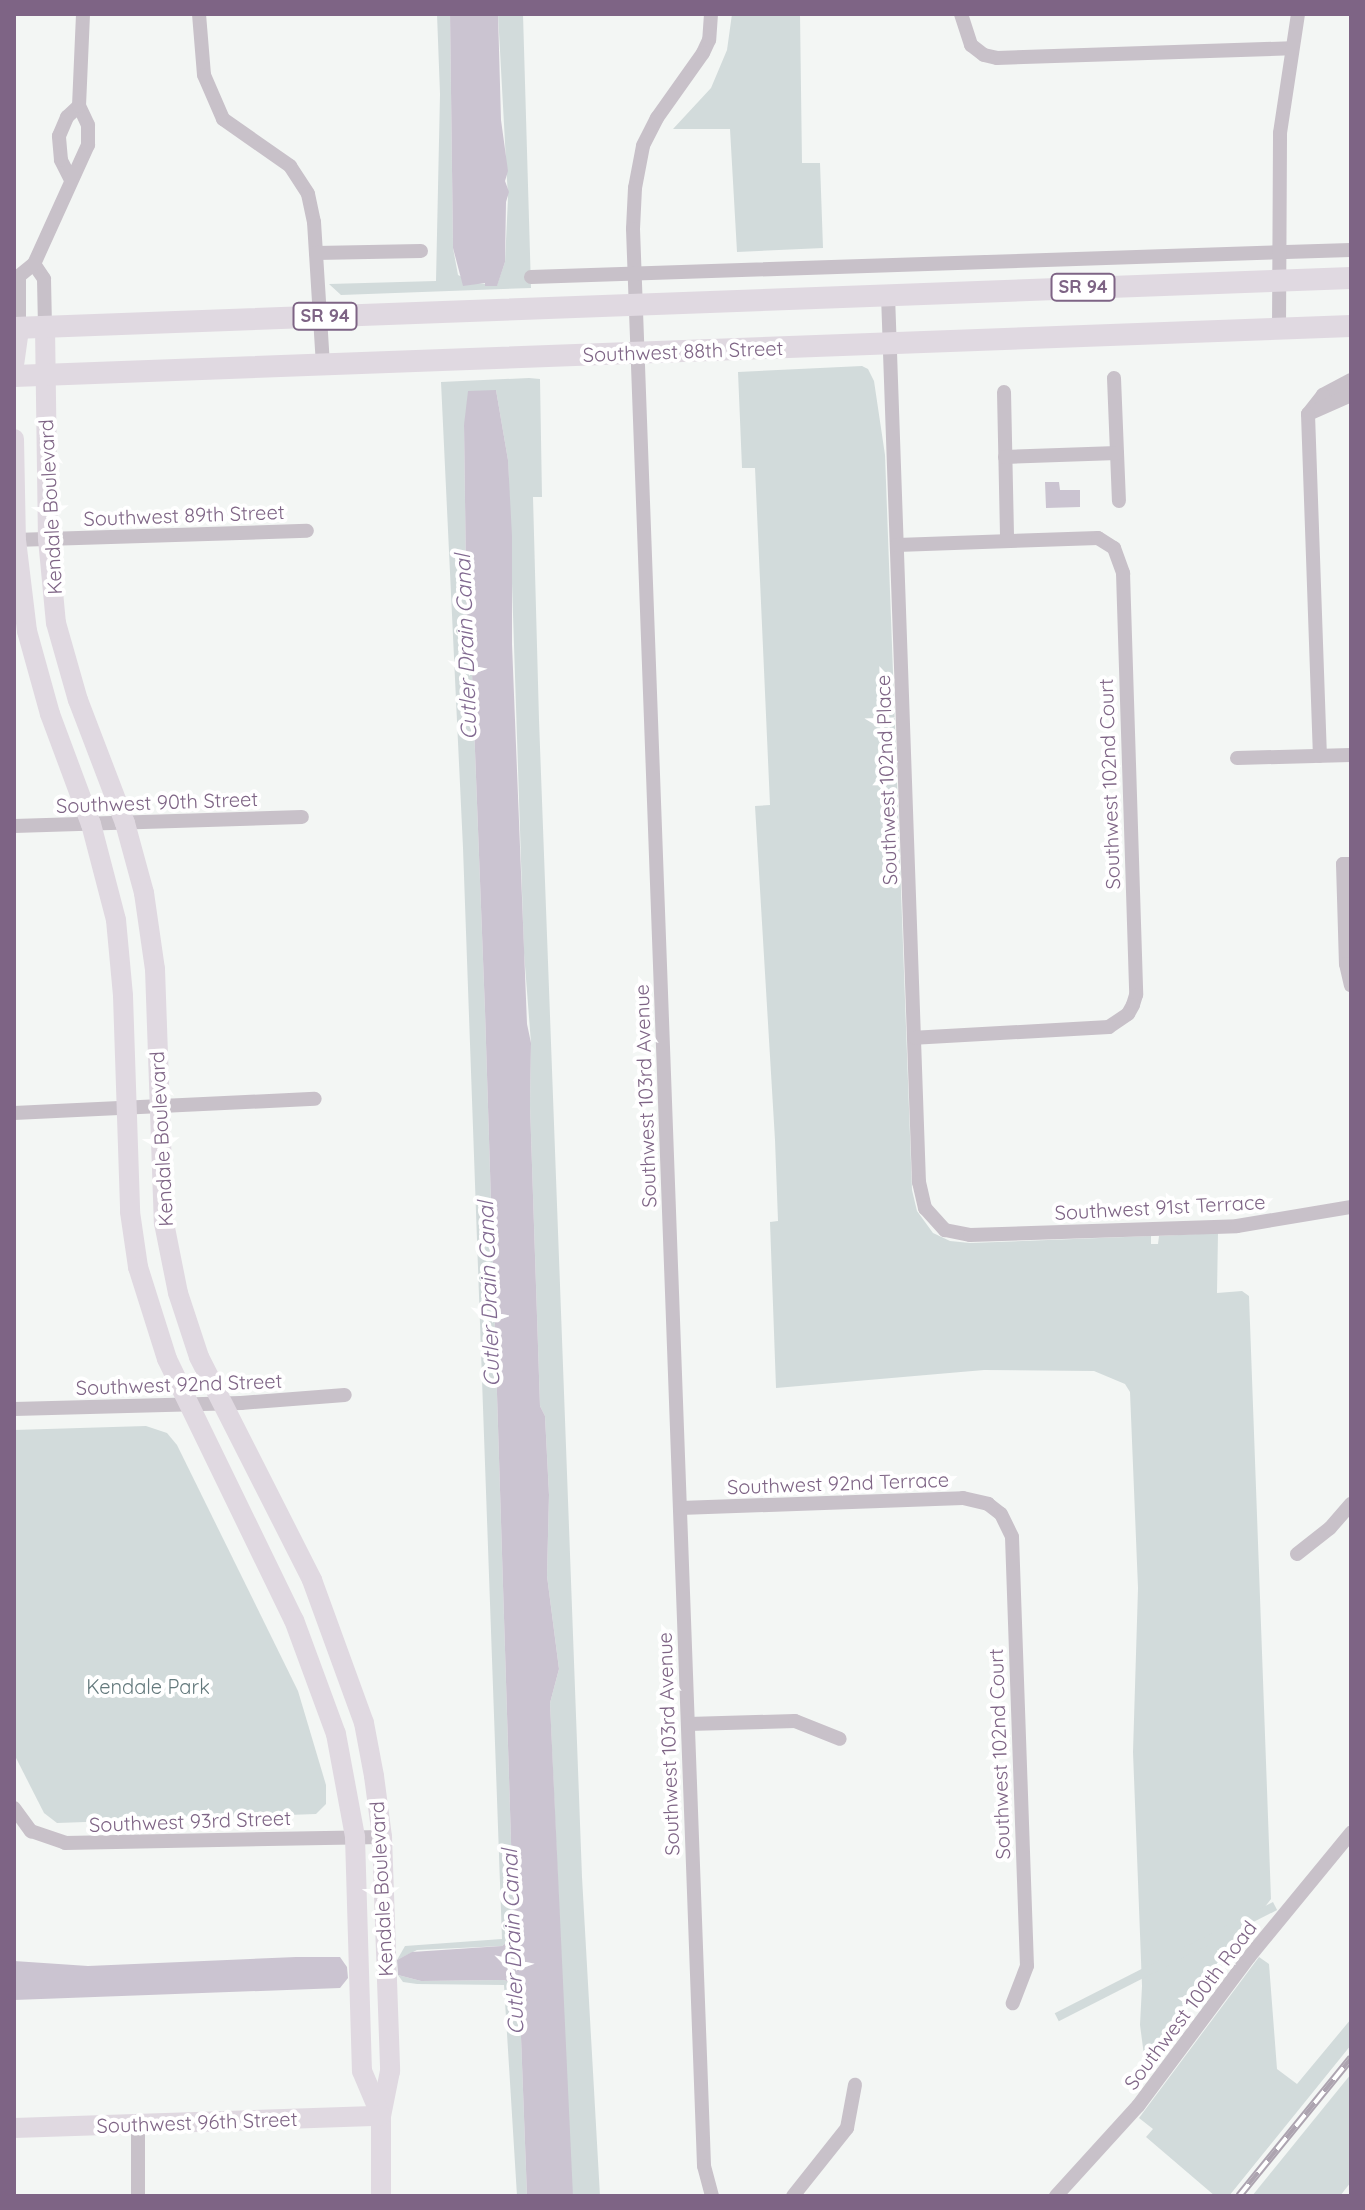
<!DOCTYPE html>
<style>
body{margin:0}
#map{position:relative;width:1365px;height:2210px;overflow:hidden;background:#f3f6f4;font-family:Quicksand,sans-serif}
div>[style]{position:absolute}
.green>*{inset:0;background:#d2dbdb;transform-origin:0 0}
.water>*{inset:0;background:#cbc4d1}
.street>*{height:14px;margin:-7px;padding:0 7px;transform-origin:7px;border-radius:7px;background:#c8c1c9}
.secondary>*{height:20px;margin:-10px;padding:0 10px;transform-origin:10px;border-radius:10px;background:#e0d9e1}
.primary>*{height:22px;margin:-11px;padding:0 11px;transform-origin:11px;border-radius:11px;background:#e0d9e1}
.rail>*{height:8px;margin-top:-4px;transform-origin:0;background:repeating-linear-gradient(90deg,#fff 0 15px,#ada4b0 0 30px);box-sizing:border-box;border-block:2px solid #ada4b0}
span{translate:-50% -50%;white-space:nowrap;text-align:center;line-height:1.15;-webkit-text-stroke:8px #fff;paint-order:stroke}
.shield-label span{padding:2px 6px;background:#fff;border:2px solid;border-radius:6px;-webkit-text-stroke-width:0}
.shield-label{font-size:18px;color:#7e6485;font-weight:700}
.street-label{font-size:20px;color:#7e6485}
.park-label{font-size:20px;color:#63797c}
.water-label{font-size:22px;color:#816990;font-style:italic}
.frame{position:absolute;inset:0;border:16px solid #7e6485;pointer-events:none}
</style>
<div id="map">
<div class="green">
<i style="clip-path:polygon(437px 14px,450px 14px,453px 248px,458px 275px,475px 283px,497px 285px,505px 262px,508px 198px,498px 14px,523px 14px,531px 288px,341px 295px,329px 284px,436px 281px,440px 94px)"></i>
<i style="clip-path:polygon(732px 14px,800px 14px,802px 163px,820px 163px,823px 248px,737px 252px,730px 129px,673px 129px,711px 88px,727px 50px)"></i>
<i style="clip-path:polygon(862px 366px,868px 369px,874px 381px,885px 455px,912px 1190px,917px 1211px,933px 1233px,950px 1241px,970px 1243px,1151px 1236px,1151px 1244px,1158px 1244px,1159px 1236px,1218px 1233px,1217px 1293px,1242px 1291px,1249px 1296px,1271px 1899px,1145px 2063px,1140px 2025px,1142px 1986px,1133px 1752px,1138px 1588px,1130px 1392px,1125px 1384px,1094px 1371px,984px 1370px,776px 1388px,770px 1222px,778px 1221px,775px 1140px,755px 806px,770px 805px,755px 468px,742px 468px,738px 372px)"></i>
<i style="clip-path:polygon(529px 378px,540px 379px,542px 497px,533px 497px,539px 720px,582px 1877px,600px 2196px,573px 2196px,571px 2186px,550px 1703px,559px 1669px,547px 1576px,549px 1495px,545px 1416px,540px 1406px,530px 1105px,531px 1043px,524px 953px,508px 460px,496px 390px,464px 425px,467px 650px,472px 673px,485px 1011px,514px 1937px,502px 1946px,417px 1950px,397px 1960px,405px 1946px,502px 1939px,463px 848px,441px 382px)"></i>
<i style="clip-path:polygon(146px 1426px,167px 1433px,177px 1445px,298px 1691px,326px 1785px,326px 1804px,316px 1814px,57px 1823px,44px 1813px,14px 1754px,14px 1430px)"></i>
<i style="left:1273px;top:1902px;width:9px;height:245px;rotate:63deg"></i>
<i style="clip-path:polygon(1259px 1957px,1269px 1964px,1277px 2069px,1297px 2084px,1351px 2019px,1351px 2045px,1229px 2196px,1215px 2196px,1146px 2137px,1153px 2129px,1139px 2118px)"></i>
<i style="clip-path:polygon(398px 1975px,421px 1981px,503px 1980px,519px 1984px,527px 2196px,517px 2196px,504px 1985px,417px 1984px,403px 1982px)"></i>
<i style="clip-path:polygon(1351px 2074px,1351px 2182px,1340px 2196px,1252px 2196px)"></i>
</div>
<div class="water">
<i style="clip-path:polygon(450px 14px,498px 14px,501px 120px,508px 171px,505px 181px,509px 192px,506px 202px,505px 262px,497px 286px,485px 286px,485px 283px,463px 286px,453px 248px)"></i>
<i style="clip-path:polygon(496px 390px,508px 460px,512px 536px,512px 644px,527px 1024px,531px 1043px,530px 1105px,540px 1406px,545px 1416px,549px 1495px,547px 1576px,559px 1669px,550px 1703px,573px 2196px,527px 2196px,519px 1984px,503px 1980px,421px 1981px,398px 1975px,397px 1960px,412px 1952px,502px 1946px,514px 1937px,485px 1011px,472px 673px,467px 650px,464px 425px,468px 391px)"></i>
<i style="clip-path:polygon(1045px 482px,1059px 482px,1060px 490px,1080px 490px,1080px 507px,1046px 508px)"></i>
<i style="clip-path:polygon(296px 1957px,340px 1957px,347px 1967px,348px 1978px,340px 1988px,14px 2000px,14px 1961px,88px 1966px)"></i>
</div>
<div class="street">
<i style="left:199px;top:14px;width:61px;rotate:85.3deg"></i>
<i style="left:204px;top:75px;width:48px;rotate:66.6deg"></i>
<i style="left:223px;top:119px;width:82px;rotate:35deg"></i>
<i style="left:290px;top:166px;width:33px;rotate:57deg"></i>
<i style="left:308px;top:194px;width:29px;rotate:78deg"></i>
<i style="left:314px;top:222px;width:143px;rotate:86.4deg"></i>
<i style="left:711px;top:14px;width:26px;rotate:94deg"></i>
<i style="left:709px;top:40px;width:14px;rotate:115deg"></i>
<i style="left:703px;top:53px;width:80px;rotate:125.3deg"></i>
<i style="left:657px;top:118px;width:31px;rotate:117deg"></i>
<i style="left:643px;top:146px;width:43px;rotate:100.8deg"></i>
<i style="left:635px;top:188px;width:41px;rotate:92.8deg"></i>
<i style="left:633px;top:229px;width:1938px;rotate:87.9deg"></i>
<i style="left:704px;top:2166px;width:31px;rotate:75deg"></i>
<i style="left:961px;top:14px;width:33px;rotate:72deg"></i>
<i style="left:971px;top:45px;width:16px;rotate:38deg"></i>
<i style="left:984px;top:55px;width:13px;rotate:13deg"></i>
<i style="left:997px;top:58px;width:294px;rotate:-1.9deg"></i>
<i style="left:70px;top:178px;width:20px;rotate:-117deg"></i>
<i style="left:61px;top:160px;width:24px;rotate:-95deg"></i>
<i style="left:59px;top:136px;width:21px;rotate:-67deg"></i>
<i style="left:67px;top:117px;width:16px;rotate:-43deg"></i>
<i style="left:316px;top:253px;width:105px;rotate:-1.1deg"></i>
<i style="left:34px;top:264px;width:18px;rotate:56deg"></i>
<i style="left:44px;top:279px;width:48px;rotate:88.8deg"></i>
<i style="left:531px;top:277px;width:820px;rotate:-1.89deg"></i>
<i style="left:888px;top:295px;width:888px;rotate:88deg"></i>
<i style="left:919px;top:1182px;width:27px;rotate:77deg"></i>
<i style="left:925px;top:1208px;width:30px;rotate:48deg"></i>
<i style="left:945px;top:1230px;width:25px;rotate:11deg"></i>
<i style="left:970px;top:1235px;width:267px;rotate:-1.9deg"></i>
<i style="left:1237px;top:1226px;width:116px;rotate:-9.5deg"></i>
<i style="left:19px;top:328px;width:52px;rotate:-90deg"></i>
<i style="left:19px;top:276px;width:19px;rotate:-39deg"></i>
<i style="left:34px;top:264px;width:131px;rotate:-65.6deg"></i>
<i style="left:88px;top:145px;width:20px;rotate:-90deg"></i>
<i style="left:88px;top:125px;width:21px;rotate:-115deg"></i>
<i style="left:79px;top:106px;width:92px;rotate:-87.5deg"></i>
<i style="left:1279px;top:329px;width:196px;rotate:-89.7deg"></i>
<i style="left:1280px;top:133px;width:120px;rotate:-81.4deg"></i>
<i style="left:1114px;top:378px;width:123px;rotate:87.7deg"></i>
<i style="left:1351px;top:380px;width:32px;rotate:152deg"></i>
<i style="left:1323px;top:395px;width:24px;rotate:128deg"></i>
<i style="left:1308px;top:414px;width:47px;rotate:-23.8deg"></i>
<i style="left:1004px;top:392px;width:149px;rotate:88.8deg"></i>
<i style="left:1308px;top:414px;width:342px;rotate:88deg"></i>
<i style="left:1005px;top:457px;width:112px;rotate:-2deg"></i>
<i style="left:14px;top:540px;width:293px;rotate:-1.8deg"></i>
<i style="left:897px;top:545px;width:201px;rotate:-2deg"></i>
<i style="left:1098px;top:538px;width:19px;rotate:32deg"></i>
<i style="left:1114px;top:548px;width:27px;rotate:70deg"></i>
<i style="left:1123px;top:573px;width:422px;rotate:88.2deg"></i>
<i style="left:1136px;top:995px;width:10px;rotate:107deg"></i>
<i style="left:1133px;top:1005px;width:10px;rotate:119deg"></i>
<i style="left:1128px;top:1014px;width:23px;rotate:146deg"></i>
<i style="left:1109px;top:1027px;width:194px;rotate:176.8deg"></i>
<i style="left:1237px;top:758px;width:114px;rotate:-1.5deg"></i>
<i style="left:14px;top:826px;width:288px;rotate:-1.8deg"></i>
<i style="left:1351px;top:864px;width:8px;rotate:180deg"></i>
<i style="left:1343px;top:864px;width:100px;rotate:88.3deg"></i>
<i style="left:1346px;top:964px;width:22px;rotate:77deg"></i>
<i style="left:14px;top:1113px;width:301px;rotate:-2.7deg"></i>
<i style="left:14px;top:1409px;width:227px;rotate:-1.5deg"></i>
<i style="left:241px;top:1403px;width:104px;rotate:-4.4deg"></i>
<i style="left:680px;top:1508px;width:283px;rotate:-2deg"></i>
<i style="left:963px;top:1498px;width:26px;rotate:13deg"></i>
<i style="left:988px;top:1504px;width:16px;rotate:38deg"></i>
<i style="left:1001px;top:1514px;width:25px;rotate:64deg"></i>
<i style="left:1012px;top:1537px;width:429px;rotate:88deg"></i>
<i style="left:1027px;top:1966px;width:40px;rotate:111deg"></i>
<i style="left:1297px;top:1554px;width:42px;rotate:-38.2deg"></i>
<i style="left:1330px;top:1528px;width:32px;rotate:-49deg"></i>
<i style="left:688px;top:1724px;width:107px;rotate:-1.6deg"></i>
<i style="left:795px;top:1721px;width:48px;rotate:21.8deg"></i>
<i style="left:14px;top:1808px;width:29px;rotate:54deg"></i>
<i style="left:31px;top:1831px;width:36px;rotate:19deg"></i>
<i style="left:65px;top:1843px;width:317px;rotate:-1.1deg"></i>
<i style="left:138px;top:2125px;width:71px;rotate:90deg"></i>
<i style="left:793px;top:2196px;width:87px;rotate:-51.5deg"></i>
<i style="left:847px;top:2128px;width:44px;rotate:-79.5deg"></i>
<i style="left:1056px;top:2196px;width:122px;rotate:-47.7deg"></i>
<i style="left:1138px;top:2106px;width:186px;rotate:-53.3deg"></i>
<i style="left:1249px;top:1957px;width:161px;rotate:-50.6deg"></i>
</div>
<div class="secondary">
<i style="left:45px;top:327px;width:212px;rotate:89.2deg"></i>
<i style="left:48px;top:539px;width:84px;rotate:84.6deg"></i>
<i style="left:56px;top:623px;width:80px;rotate:74.1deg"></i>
<i style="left:78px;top:700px;width:132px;rotate:69.1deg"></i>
<i style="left:125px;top:823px;width:73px;rotate:74.8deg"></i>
<i style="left:144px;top:893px;width:77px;rotate:81.8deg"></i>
<i style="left:155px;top:969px;width:254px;rotate:88deg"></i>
<i style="left:164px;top:1223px;width:71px;rotate:78.7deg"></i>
<i style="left:178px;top:1293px;width:67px;rotate:71.8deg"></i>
<i style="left:199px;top:1357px;width:250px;rotate:63.1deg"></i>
<i style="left:312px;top:1580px;width:152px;rotate:70deg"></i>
<i style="left:364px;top:1723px;width:54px;rotate:79.3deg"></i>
<i style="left:374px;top:1776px;width:62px;rotate:82.5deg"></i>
<i style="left:382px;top:1837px;width:234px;rotate:88deg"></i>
<i style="left:390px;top:2071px;width:46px;rotate:101.3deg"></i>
<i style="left:381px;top:2116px;width:80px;rotate:90deg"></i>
<i style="left:14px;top:365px;width:37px;rotate:-82deg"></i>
<i style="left:14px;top:439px;width:101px;rotate:88.9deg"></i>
<i style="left:16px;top:540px;width:92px;rotate:83.1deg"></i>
<i style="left:27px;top:631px;width:86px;rotate:74.5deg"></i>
<i style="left:50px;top:714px;width:117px;rotate:69.6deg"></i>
<i style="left:91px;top:824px;width:99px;rotate:75.4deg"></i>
<i style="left:116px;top:920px;width:76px;rotate:84.7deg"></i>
<i style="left:123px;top:996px;width:216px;rotate:88.1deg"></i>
<i style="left:130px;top:1212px;width:56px;rotate:81.7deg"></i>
<i style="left:138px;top:1267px;width:96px;rotate:72.5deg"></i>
<i style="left:167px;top:1359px;width:290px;rotate:64.1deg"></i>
<i style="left:294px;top:1620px;width:121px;rotate:69.8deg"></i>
<i style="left:336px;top:1734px;width:105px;rotate:79.5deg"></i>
<i style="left:355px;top:1837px;width:234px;rotate:88.3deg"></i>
<i style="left:362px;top:2071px;width:49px;rotate:67.1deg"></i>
<i style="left:14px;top:2128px;width:367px;rotate:-1.9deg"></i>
</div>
<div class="primary">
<i style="left:14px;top:328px;width:1338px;rotate:-2.14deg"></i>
<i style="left:14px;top:376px;width:1338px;rotate:-2.14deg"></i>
</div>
<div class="rail">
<i style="left:1239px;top:2196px;width:178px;rotate:-50.9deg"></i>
</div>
<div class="shield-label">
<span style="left:1083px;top:287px">SR 94</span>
<span style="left:325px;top:316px">SR 94</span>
</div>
<div class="street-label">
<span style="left:683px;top:351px;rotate:-2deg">Southwest 88th Street</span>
<span style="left:50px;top:507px;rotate:-93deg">Kendale Boulevard</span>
<span style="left:184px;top:515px;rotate:-2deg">Southwest 89th Street</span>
<span style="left:886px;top:780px;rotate:-92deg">Southwest 102nd Place</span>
<span style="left:1109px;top:784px;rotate:-92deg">Southwest 102nd Court</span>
<span style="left:157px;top:802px;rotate:-2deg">Southwest 90th Street</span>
<span style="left:645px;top:1096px;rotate:-92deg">Southwest 103rd Avenue</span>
<span style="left:161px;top:1139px;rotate:-93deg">Kendale Boulevard</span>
<span style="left:1160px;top:1207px;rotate:-3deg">Southwest 91st Terrace</span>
<span style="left:179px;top:1384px;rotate:-2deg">Southwest 92nd Street</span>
<span style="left:838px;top:1483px;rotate:-2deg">Southwest 92nd Terrace</span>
<span style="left:668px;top:1744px;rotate:-92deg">Southwest 103rd Avenue</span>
<span style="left:999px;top:1754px;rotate:-92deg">Southwest 102nd Court</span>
<span style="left:190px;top:1821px;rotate:-2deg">Southwest 93rd Street</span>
<span style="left:381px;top:1889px;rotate:-93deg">Kendale Boulevard</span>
<span style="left:1190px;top:2005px;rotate:-53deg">Southwest 100th Road</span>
<span style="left:197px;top:2122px;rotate:-2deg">Southwest 96th Street</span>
</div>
<div class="park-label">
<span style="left:148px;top:1686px">Kendale Park</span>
</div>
<div class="water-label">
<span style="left:466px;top:647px;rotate:-92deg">Cutler Drain Canal</span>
<span style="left:489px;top:1294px;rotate:-92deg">Cutler Drain Canal</span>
<span style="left:513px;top:1942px;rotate:-92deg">Cutler Drain Canal</span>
</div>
<div class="frame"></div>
</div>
